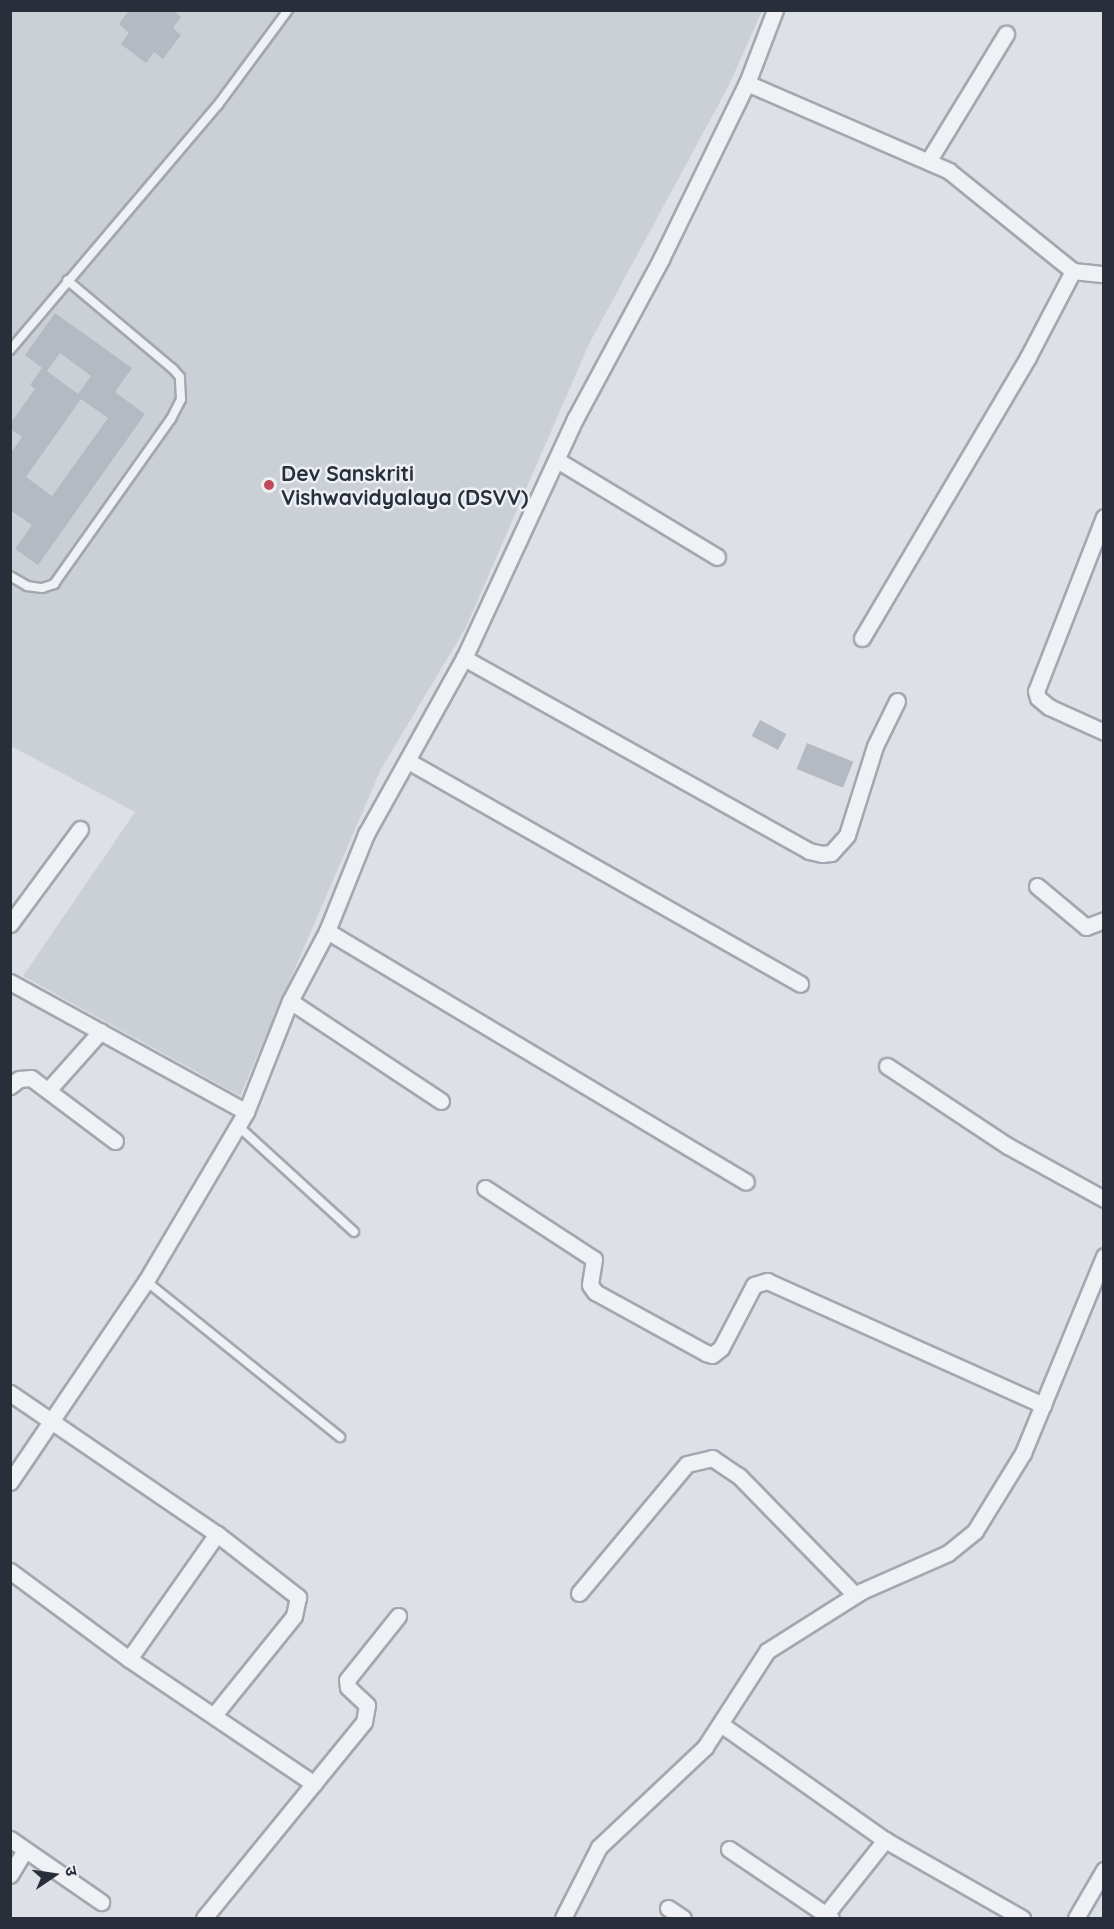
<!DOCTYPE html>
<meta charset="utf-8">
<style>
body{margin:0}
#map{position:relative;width:1114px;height:1929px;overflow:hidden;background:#dde0e6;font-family:Quicksand,"Noto Sans Devanagari",sans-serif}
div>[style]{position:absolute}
.built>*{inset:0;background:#cbd0d7}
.building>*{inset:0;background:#b5bac2;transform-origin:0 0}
.roads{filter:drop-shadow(2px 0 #a3a7af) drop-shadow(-2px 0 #a3a7af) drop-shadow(0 2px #a3a7af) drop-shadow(0 -2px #a3a7af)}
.lane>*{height:8px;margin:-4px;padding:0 4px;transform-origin:4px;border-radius:4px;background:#eff1f4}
.street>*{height:15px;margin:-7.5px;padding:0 7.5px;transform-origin:7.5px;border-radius:7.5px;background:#eff1f4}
.dots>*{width:16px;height:16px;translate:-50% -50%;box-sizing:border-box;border:3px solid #eceff4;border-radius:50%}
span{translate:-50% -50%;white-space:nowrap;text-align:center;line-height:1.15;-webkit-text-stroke:5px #eceff4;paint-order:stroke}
.poi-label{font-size:21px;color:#282f3b;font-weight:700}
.left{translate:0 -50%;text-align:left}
.frame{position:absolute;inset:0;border:12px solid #282f3b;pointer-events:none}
.north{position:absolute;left:24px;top:1845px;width:60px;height:60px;-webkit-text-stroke:4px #eceff4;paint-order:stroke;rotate:77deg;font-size:16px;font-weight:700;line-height:24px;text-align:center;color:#282f3b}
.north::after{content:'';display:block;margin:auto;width:21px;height:27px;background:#282f3b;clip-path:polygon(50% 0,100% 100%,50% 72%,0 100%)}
</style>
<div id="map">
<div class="built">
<i style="clip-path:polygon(10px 11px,762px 11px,729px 85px,589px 344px,466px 627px,381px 769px,240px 1096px,23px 976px,135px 812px,11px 746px)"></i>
</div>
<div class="building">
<i style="clip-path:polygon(129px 10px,172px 10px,181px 17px,173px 28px,181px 35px,163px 59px,154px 52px,146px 63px,121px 44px,129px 33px,119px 24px)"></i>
<i style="clip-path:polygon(evenodd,55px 313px,132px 368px,115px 392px,145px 414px,38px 565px,15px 549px,32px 525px,10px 510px,10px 454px,22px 437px,10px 429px,10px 424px,35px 389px,30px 385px,42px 368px,25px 355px,55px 313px,60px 353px,91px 376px,78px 394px,47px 371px,60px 353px,55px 313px,81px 399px,108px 418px,52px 496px,26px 477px,81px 399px)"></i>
<i style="left:760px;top:720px;width:30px;height:18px;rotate:28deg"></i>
<i style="left:807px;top:743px;width:50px;height:28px;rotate:22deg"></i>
</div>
<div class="roads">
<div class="lane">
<i style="left:10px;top:350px;width:321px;rotate:-49.7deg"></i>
<i style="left:218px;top:105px;width:118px;rotate:-53.6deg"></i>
<i style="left:10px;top:576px;width:20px;rotate:30deg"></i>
<i style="left:27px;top:586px;width:15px;rotate:8deg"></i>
<i style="left:42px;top:588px;width:13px;rotate:-18deg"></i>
<i style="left:54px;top:584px;width:202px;rotate:-54.7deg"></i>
<i style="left:171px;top:419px;width:22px;rotate:-63deg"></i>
<i style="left:181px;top:399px;width:22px;rotate:-93deg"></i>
<i style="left:180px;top:377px;width:11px;rotate:-131deg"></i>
<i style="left:173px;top:369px;width:138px;rotate:-140deg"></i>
<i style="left:238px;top:1126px;width:157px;rotate:42.4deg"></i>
<i style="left:146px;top:1281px;width:249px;rotate:38.8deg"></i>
</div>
<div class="street">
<i style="left:747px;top:83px;width:220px;rotate:23.5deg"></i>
<i style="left:949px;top:171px;width:159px;rotate:38.9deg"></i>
<i style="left:1073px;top:271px;width:31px;rotate:6deg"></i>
<i style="left:929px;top:160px;width:148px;rotate:-58.6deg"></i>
<i style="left:557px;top:460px;width:187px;rotate:31.2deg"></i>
<i style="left:1104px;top:517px;width:187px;rotate:111.3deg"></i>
<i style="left:1036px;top:691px;width:7px;rotate:74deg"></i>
<i style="left:1038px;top:698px;width:14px;rotate:39deg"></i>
<i style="left:1049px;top:707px;width:60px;rotate:24.4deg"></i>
<i style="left:862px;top:638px;width:326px;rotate:-59.4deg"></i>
<i style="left:1028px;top:357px;width:97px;rotate:-62.4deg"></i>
<i style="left:464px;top:658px;width:395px;rotate:29.2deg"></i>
<i style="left:809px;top:851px;width:13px;rotate:13deg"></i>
<i style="left:822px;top:854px;width:9px;rotate:-6deg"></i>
<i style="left:831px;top:853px;width:24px;rotate:-48deg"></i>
<i style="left:847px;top:835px;width:93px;rotate:-72.5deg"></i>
<i style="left:875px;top:746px;width:50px;rotate:-63.9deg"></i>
<i style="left:408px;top:761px;width:451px;rotate:29.6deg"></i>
<i style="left:1037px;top:886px;width:64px;rotate:39.9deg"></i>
<i style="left:1086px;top:927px;width:19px;rotate:-21deg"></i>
<i style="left:10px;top:924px;width:118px;rotate:-53.6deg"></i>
<i style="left:327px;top:931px;width:488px;rotate:30.9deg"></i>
<i style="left:10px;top:982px;width:269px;rotate:28.8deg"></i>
<i style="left:290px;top:1001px;width:181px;rotate:33.5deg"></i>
<i style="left:887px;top:1066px;width:145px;rotate:33.5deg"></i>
<i style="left:1008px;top:1146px;width:110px;rotate:28.9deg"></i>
<i style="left:10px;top:1086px;width:11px;rotate:-38deg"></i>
<i style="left:19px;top:1079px;width:12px;rotate:-5deg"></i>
<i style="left:31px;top:1078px;width:105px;rotate:36.9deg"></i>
<i style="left:50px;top:1088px;width:76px;rotate:-48.2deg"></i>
<i style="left:485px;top:1188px;width:130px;rotate:33.1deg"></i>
<i style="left:594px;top:1259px;width:26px;rotate:99deg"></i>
<i style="left:590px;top:1285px;width:9px;rotate:54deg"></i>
<i style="left:595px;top:1292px;width:127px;rotate:28.8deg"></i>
<i style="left:706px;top:1353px;width:6px;rotate:18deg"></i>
<i style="left:712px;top:1355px;width:11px;rotate:-38deg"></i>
<i style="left:721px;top:1348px;width:71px;rotate:-62.4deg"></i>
<i style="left:754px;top:1285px;width:14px;rotate:-17deg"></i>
<i style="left:767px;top:1281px;width:303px;rotate:24.2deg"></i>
<i style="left:10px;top:1393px;width:250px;rotate:34.3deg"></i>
<i style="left:217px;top:1534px;width:103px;rotate:37.9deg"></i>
<i style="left:298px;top:1597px;width:19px;rotate:102deg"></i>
<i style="left:294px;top:1616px;width:126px;rotate:128.9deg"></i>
<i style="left:10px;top:1482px;width:243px;rotate:-55.9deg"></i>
<i style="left:146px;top:1281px;width:196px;rotate:-59.4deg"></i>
<i style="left:246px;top:1112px;width:119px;rotate:-68.4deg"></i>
<i style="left:290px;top:1001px;width:79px;rotate:-62.1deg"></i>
<i style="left:327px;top:931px;width:105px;rotate:-68.1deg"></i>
<i style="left:366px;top:834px;width:201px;rotate:-60.9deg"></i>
<i style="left:464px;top:658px;width:264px;rotate:-65.1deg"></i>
<i style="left:575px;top:419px;width:182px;rotate:-61.7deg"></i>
<i style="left:661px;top:259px;width:196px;rotate:-64deg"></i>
<i style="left:747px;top:83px;width:78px;rotate:-69deg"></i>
<i style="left:10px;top:1571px;width:148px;rotate:36.5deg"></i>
<i style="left:129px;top:1659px;width:223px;rotate:34deg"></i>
<i style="left:579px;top:1593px;width:168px;rotate:-50.1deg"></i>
<i style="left:687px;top:1464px;width:26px;rotate:-13deg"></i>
<i style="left:712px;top:1458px;width:32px;rotate:34deg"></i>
<i style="left:739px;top:1476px;width:166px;rotate:45.7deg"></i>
<i style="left:129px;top:1659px;width:153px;rotate:-54.9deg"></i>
<i style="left:722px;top:1725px;width:199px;rotate:35.2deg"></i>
<i style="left:885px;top:1840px;width:158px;rotate:29.7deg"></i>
<i style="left:10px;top:1839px;width:111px;rotate:34.7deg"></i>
<i style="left:729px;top:1849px;width:123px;rotate:34.1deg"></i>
<i style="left:10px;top:1875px;width:29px;rotate:-59deg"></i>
<i style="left:668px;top:1908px;width:18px;rotate:34deg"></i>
<i style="left:204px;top:1918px;width:253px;rotate:-50.8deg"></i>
<i style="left:364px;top:1722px;width:17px;rotate:-80deg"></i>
<i style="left:367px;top:1705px;width:26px;rotate:-137deg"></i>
<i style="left:348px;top:1687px;width:7px;rotate:-98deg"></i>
<i style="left:347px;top:1680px;width:82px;rotate:-51.4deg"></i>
<i style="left:563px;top:1918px;width:80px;rotate:-63.1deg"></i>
<i style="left:599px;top:1847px;width:146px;rotate:-43.3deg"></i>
<i style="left:705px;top:1747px;width:114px;rotate:-57.1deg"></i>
<i style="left:767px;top:1651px;width:112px;rotate:-32.3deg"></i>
<i style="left:862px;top:1591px;width:94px;rotate:-23.8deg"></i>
<i style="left:948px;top:1553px;width:35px;rotate:-39deg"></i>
<i style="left:975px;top:1531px;width:92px;rotate:-58.4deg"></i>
<i style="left:1023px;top:1453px;width:213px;rotate:-67.6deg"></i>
<i style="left:823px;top:1918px;width:100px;rotate:-51.5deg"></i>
<i style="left:1076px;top:1918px;width:56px;rotate:-59.7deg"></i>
</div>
</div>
<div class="dots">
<i style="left:269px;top:485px;background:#c24a5d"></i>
</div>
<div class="poi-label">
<span class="left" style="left:281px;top:485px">Dev Sanskriti<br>Vishwavidyalaya (DSVV)</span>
</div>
<div class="frame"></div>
<div class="north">उ</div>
</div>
